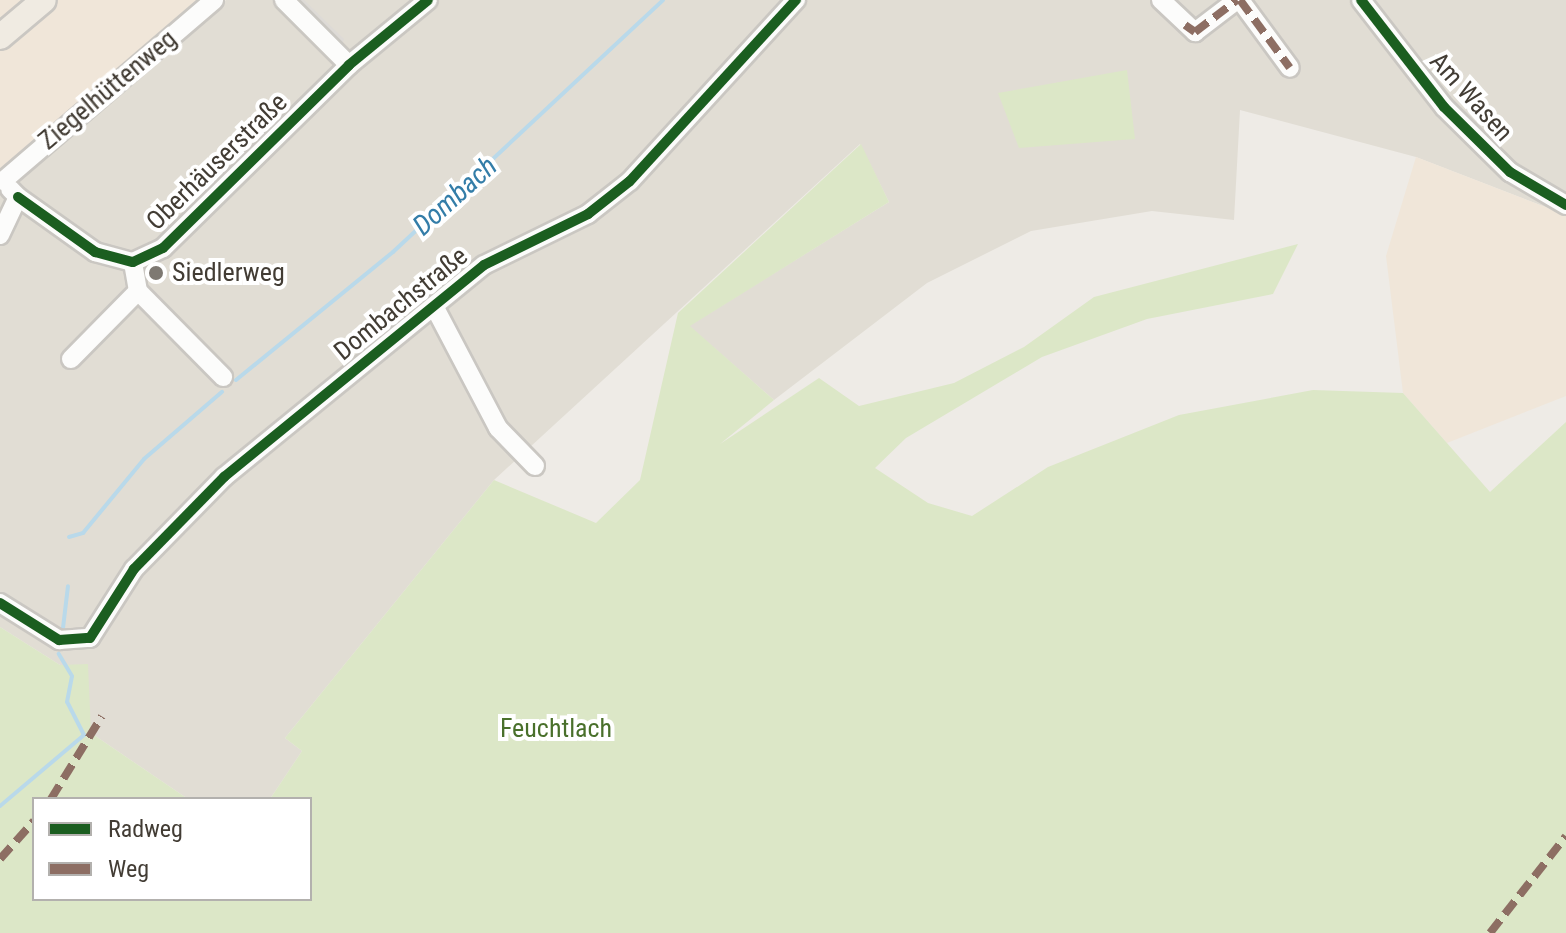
<!DOCTYPE html>
<meta charset="utf-8">
<style>
body{margin:0}
#map{position:relative;width:1566px;height:933px;overflow:hidden;background:#eeebe6;font-family:"Roboto Condensed",sans-serif}
div>[style]{position:absolute}
.residential>*{inset:0;background:#e1ddd4}
.commercial>*{inset:0;background:#f0e6d9}
.green>*{inset:0;background:#dce7c7}
.parking>*{inset:0;background:#dddad6}
.stream>*{height:4px;margin:-2px;padding:0 2px;transform-origin:2px;border-radius:2px;background:#b9d9ea}
.roads{filter:drop-shadow(2px 0 #cac7c2) drop-shadow(-2px 0 #cac7c2) drop-shadow(0 2px #cac7c2) drop-shadow(0 -2px #cac7c2)}
.minor>*{height:18px;margin:-9px;padding:0 9px;transform-origin:9px;border-radius:9px;background:#fcfcfb}
.major>*{height:24px;margin:-12px;padding:0 12px;transform-origin:12px;border-radius:12px;background:#f0ebe2}
.quiet>*{height:8px;margin-top:-4px;transform-origin:0;background:repeating-linear-gradient(90deg,#8d6e63 0 16px,transparent 0 24px)}
.cycleway>*{height:10px;margin:-5px;padding:0 5px;transform-origin:5px;border-radius:5px;background:#1b5e20}
.dots>*{width:22px;height:22px;translate:-50% -50%;box-sizing:border-box;border:4px solid #fff;border-radius:50%}
span{translate:-50% -50%;white-space:nowrap;text-align:center;line-height:1.15;-webkit-text-stroke:8px #fff;paint-order:stroke}
.street-label{font-size:26px;color:#423c34}
.poi-label{font-size:26px;color:#423c34}
.left{translate:0 -50%;text-align:left}
.park-label{font-size:26px;color:#49702b}
.water-label{font-size:28px;color:#337da8;font-style:italic}
.legend{position:absolute;left:32px;top:797px;width:280px;height:104px;box-sizing:border-box;background:#fff;border:2px solid #b3b1ae;margin:0;padding:10px 14px;list-style:none;font-size:24px;color:#423c34}
.legend li{display:flex;align-items:center;gap:16px;height:40px}
.legend b{width:40px;border:2px solid #b3b1ae}
</style>
<div id="map">
<div class="residential">
<i style="clip-path:polygon(226px 0,1566px 0,1566px 215px,1416px 157px,1240px 110px,1234px 220px,1152px 211px,1031px 231px,927px 283px,774px 400px,689px 326px,889px 202px,860px 144px,494px 480px,285px 738px,302px 751px,270px 799px,188px 799px,91px 733px,60px 665px,0 627px,0 188px)"></i>
</div>
<div class="commercial">
<i style="clip-path:polygon(0 0,226px 0,0 188px)"></i>
<i style="clip-path:polygon(1416px 157px,1566px 215px,1566px 396px,1447px 443px,1403px 393px,1386px 256px)"></i>
</div>
<div class="green">
<i style="clip-path:polygon(1127px 70px,1135px 139px,1019px 148px,998px 93px)"></i>
<i style="clip-path:polygon(861px 144px,889px 202px,690px 326px,774px 400px,720px 444px,819px 378px,859px 406px,954px 383px,1024px 347px,1094px 297px,1298px 244px,1273px 294px,1147px 319px,1042px 357px,906px 438px,875px 468px,928px 503px,972px 516px,1048px 467px,1179px 415px,1313px 390px,1403px 393px,1490px 492px,1566px 422px,1566px 933px,0 933px,0 627px,60px 665px,88px 664px,91px 733px,188px 799px,34px 799px,34px 899px,310px 899px,310px 799px,270px 799px,302px 751px,285px 738px,494px 480px,596px 523px,640px 480px,678px 313px)"></i>
</div>
<div class="parking">
<i style="clip-path:polygon(290px 0,304px 0,344px 39px,341px 49px)"></i>
</div>
<div class="stream">
<i style="left:236px;top:380px;width:203px;rotate:-39.2deg"></i>
<i style="left:393px;top:252px;width:369px;rotate:-43deg"></i>
<i style="left:69px;top:537px;width:15px;rotate:-16deg"></i>
<i style="left:83px;top:533px;width:96px;rotate:-50.5deg"></i>
<i style="left:144px;top:459px;width:103px;rotate:-40.7deg"></i>
<i style="left:63px;top:628px;width:42px;rotate:-83.2deg"></i>
<i style="left:0;top:806px;width:110px;rotate:-40.2deg"></i>
<i style="left:84px;top:735px;width:37px;rotate:-117deg"></i>
<i style="left:67px;top:702px;width:26px;rotate:-79deg"></i>
<i style="left:72px;top:676px;width:26px;rotate:-121deg"></i>
</div>
<div class="roads">
<div class="minor">
<i style="left:284px;top:0;width:92px;rotate:45deg"></i>
<i style="left:1161px;top:0;width:47px;rotate:43.3deg"></i>
<i style="left:1195px;top:32px;width:53px;rotate:-37.3deg"></i>
<i style="left:1240px;top:0;width:84px;rotate:53.7deg"></i>
<i style="left:1361px;top:0;width:135px;rotate:52.2deg"></i>
<i style="left:1444px;top:107px;width:93px;rotate:44.6deg"></i>
<i style="left:1510px;top:172px;width:65px;rotate:30.5deg"></i>
<i style="left:3px;top:181px;width:278px;rotate:-40.6deg"></i>
<i style="left:18px;top:197px;width:95px;rotate:35.5deg"></i>
<i style="left:95px;top:252px;width:39px;rotate:15deg"></i>
<i style="left:133px;top:262px;width:33px;rotate:-25deg"></i>
<i style="left:163px;top:248px;width:261px;rotate:-44.5deg"></i>
<i style="left:349px;top:65px;width:102px;rotate:-39.4deg"></i>
<i style="left:0;top:235px;width:42px;rotate:-64.7deg"></i>
<i style="left:18px;top:197px;width:11px;rotate:-135deg"></i>
<i style="left:138px;top:291px;width:121px;rotate:45.3deg"></i>
<i style="left:434px;top:306px;width:138px;rotate:62.3deg"></i>
<i style="left:498px;top:428px;width:53px;rotate:45.8deg"></i>
<i style="left:71px;top:359px;width:95px;rotate:-45.4deg"></i>
<i style="left:138px;top:291px;width:29px;rotate:-100deg"></i>
<i style="left:0;top:603px;width:70px;rotate:32.1deg"></i>
<i style="left:59px;top:640px;width:31px;rotate:-4deg"></i>
<i style="left:90px;top:638px;width:82px;rotate:-57.5deg"></i>
<i style="left:134px;top:569px;width:129px;rotate:-45.6deg"></i>
<i style="left:224px;top:477px;width:335px;rotate:-39.2deg"></i>
<i style="left:484px;top:265px;width:116px;rotate:-26.1deg"></i>
<i style="left:588px;top:214px;width:53px;rotate:-38.2deg"></i>
<i style="left:630px;top:181px;width:246px;rotate:-47.5deg"></i>
</div>
<div class="major">
<i style="left:0;top:37px;width:57px;rotate:-40.1deg"></i>
</div>
</div>
<div class="quiet">
<i style="left:1240px;top:0;width:84px;rotate:53.7deg"></i>
<i style="left:1185px;top:25px;width:12px;rotate:35deg"></i>
<i style="left:1195px;top:32px;width:53px;rotate:-37.3deg"></i>
<i style="left:51px;top:799px;width:97px;rotate:-58.4deg"></i>
<i style="left:0;top:859px;width:51px;rotate:-48.2deg"></i>
<i style="left:1490px;top:933px;width:123px;rotate:-51.9deg"></i>
</div>
<div class="cycleway">
<i style="left:1361px;top:0;width:135px;rotate:52.2deg"></i>
<i style="left:1444px;top:107px;width:93px;rotate:44.6deg"></i>
<i style="left:1510px;top:172px;width:65px;rotate:30.5deg"></i>
<i style="left:18px;top:197px;width:95px;rotate:35.5deg"></i>
<i style="left:95px;top:252px;width:39px;rotate:15deg"></i>
<i style="left:133px;top:262px;width:33px;rotate:-25deg"></i>
<i style="left:163px;top:248px;width:261px;rotate:-44.5deg"></i>
<i style="left:349px;top:65px;width:102px;rotate:-39.4deg"></i>
<i style="left:0;top:603px;width:70px;rotate:32.1deg"></i>
<i style="left:59px;top:640px;width:31px;rotate:-4deg"></i>
<i style="left:90px;top:638px;width:82px;rotate:-57.5deg"></i>
<i style="left:134px;top:569px;width:129px;rotate:-45.6deg"></i>
<i style="left:224px;top:477px;width:335px;rotate:-39.2deg"></i>
<i style="left:484px;top:265px;width:116px;rotate:-26.1deg"></i>
<i style="left:588px;top:214px;width:53px;rotate:-38.2deg"></i>
<i style="left:630px;top:181px;width:246px;rotate:-47.5deg"></i>
</div>
<div class="dots">
<i style="left:156px;top:273px;background:#7e7972"></i>
</div>
<div class="street-label">
<span style="left:108px;top:90px;rotate:-40deg">Ziegelhüttenweg</span>
<span style="left:1471px;top:97px;rotate:48deg">Am Wasen</span>
<span style="left:217px;top:162px;rotate:-44deg">Oberhäuserstraße</span>
<span style="left:401px;top:304px;rotate:-39deg">Dombachstraße</span>
</div>
<div class="poi-label">
<span class="left" style="left:172px;top:273px">Siedlerweg</span>
</div>
<div class="park-label">
<span style="left:556px;top:729px">Feuchtlach</span>
</div>
<div class="water-label">
<span style="left:455px;top:196px;rotate:-42deg">Dombach</span>
</div>
<ul class="legend">
<li><b style="height:10px;background:#1b5e20"></b>Radweg</li>
<li><b style="height:10px;background:#8d6e63"></b>Weg</li>
</ul>
</div>
